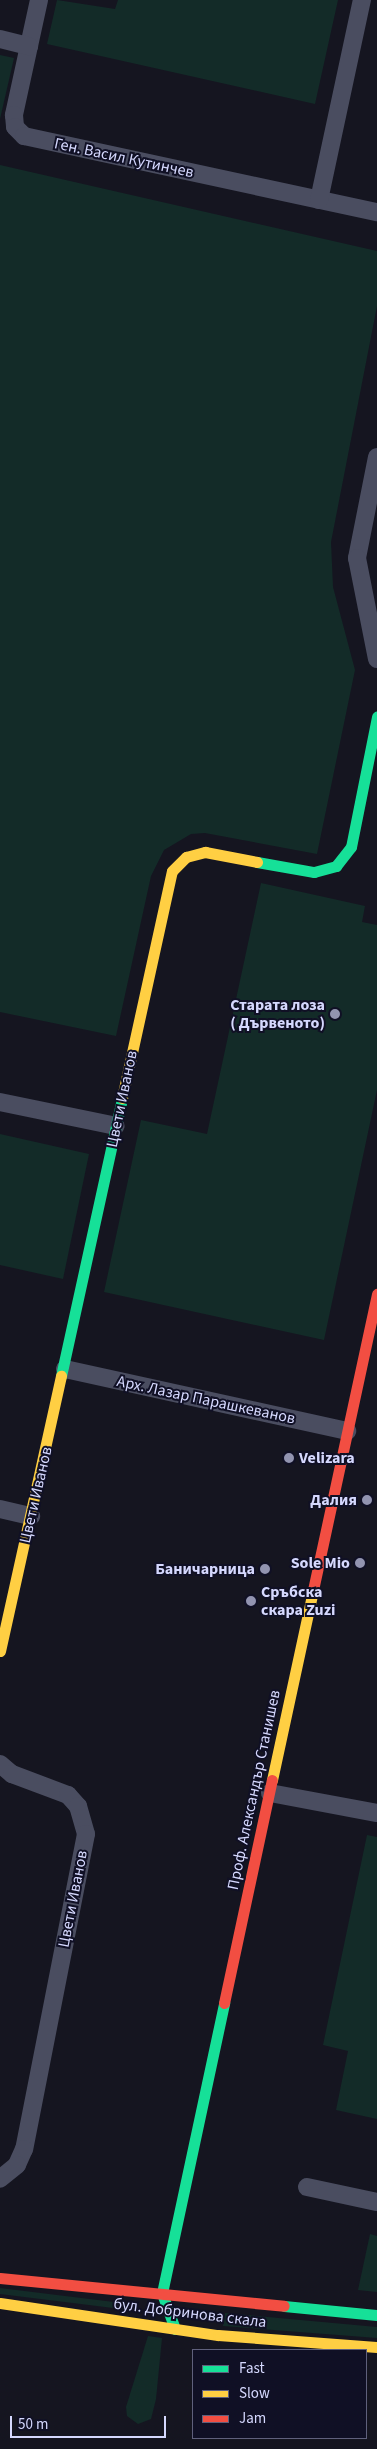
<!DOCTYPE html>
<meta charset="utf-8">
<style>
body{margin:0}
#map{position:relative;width:377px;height:2449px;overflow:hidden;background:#151520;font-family:"Source Sans 3",sans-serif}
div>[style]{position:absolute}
.green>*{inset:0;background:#132b28;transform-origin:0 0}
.street>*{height:18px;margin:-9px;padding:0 9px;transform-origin:9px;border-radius:9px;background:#4a4d60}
.fast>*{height:11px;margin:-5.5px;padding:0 5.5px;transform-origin:5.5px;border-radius:5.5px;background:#16e098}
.slow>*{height:11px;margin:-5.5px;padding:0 5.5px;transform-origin:5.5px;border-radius:5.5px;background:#ffcf43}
.jam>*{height:11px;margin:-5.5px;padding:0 5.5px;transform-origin:5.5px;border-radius:5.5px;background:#f24e42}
.dots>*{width:14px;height:14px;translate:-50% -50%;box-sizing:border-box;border:2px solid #101025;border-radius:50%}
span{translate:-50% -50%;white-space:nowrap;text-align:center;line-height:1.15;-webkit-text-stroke:4px #101025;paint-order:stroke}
.street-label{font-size:16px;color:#d5d8fe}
.poi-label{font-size:16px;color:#d5d8fe;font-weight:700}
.right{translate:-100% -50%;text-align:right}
.left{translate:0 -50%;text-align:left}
.legend{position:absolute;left:192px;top:2349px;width:175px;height:90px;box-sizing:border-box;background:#101025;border:1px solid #5f607c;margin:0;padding:6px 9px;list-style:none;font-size:15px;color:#d5d8fe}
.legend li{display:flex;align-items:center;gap:10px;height:25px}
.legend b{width:25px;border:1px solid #5f607c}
.scale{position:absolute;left:10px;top:2416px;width:156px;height:22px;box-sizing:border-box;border:2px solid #d5d8fe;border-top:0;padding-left:6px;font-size:15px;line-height:18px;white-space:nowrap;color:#d5d8fe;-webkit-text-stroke:4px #101025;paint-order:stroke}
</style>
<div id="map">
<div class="green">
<i style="clip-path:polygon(57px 0,115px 9px,118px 0,338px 0,315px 104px,47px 44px)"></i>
<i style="clip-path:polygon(0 55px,14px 58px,0 119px)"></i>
<i style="clip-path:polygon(0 165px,377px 251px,377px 306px,331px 542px,333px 587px,355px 670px,317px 854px,205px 833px,191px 834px,164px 850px,151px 876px,116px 1036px,0 1012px)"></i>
<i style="clip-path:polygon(261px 883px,365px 906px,362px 922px,377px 925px,377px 1090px,324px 1340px,104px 1292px,141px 1120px,207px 1134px)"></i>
<i style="clip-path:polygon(0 1134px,89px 1154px,63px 1279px,0 1265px)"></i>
<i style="clip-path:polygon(367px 1835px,377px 1837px,377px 2119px,336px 2110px,348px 2051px,323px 2045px)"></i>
<i style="clip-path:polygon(370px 2234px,377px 2236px,377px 2292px,358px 2290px)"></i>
<i style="left:0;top:2288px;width:129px;height:6px;rotate:7deg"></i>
<i style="clip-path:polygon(225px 2313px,377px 2327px,377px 2338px,223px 2326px)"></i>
<i style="clip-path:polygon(148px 2336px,162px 2338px,156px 2399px,151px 2419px,138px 2424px,127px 2416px,126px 2407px)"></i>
</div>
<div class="street">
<i style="left:39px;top:0;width:118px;rotate:102.3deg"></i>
<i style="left:14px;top:115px;width:12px;rotate:85deg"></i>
<i style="left:15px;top:127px;width:13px;rotate:45deg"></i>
<i style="left:24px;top:136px;width:361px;rotate:12.2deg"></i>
<i style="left:0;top:39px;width:30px;rotate:14deg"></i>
<i style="left:319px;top:200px;width:205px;rotate:-77.9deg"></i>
<i style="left:377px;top:457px;width:103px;rotate:101.2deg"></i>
<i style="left:357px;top:558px;width:103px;rotate:78.8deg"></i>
<i style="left:0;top:1102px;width:118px;rotate:11.7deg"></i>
<i style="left:65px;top:1369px;width:289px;rotate:12.4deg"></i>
<i style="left:0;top:1509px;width:32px;rotate:13deg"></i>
<i style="left:0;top:1764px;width:16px;rotate:40deg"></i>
<i style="left:12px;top:1774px;width:60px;rotate:20.6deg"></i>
<i style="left:68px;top:1795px;width:15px;rotate:48deg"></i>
<i style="left:78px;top:1806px;width:29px;rotate:74deg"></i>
<i style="left:86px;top:1834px;width:321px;rotate:101.1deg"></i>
<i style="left:24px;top:2149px;width:17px;rotate:114deg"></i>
<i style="left:17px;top:2165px;width:22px;rotate:141deg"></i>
<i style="left:270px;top:1793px;width:109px;rotate:10.6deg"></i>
<i style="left:307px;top:2187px;width:72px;rotate:12.1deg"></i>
</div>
<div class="fast">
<i style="left:257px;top:862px;width:58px;rotate:10deg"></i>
<i style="left:314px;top:872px;width:23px;rotate:-15deg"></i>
<i style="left:336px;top:866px;width:24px;rotate:-52deg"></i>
<i style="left:351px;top:847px;width:133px;rotate:-78.7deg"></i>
<i style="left:61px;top:1376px;width:285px;rotate:-77.6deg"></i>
<i style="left:284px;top:2306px;width:93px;rotate:5.5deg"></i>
<i style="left:175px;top:2329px;width:38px;rotate:-110deg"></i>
<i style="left:162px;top:2293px;width:297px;rotate:-77.9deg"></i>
</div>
<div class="slow">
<i style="left:122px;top:1098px;width:232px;rotate:-77.6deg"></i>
<i style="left:172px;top:871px;width:20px;rotate:-45deg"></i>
<i style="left:186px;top:857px;width:20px;rotate:-15deg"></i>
<i style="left:205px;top:852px;width:53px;rotate:10.9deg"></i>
<i style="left:0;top:1651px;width:282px;rotate:-77.5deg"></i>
<i style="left:272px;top:1780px;width:194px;rotate:-77.8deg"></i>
<i style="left:0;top:2303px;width:220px;rotate:8.4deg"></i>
<i style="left:218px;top:2335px;width:159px;rotate:4.3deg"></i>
</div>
<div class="jam">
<i style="left:313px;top:1590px;width:303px;rotate:-77.8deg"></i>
<i style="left:224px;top:2003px;width:228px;rotate:-77.9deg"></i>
<i style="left:0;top:2278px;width:285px;rotate:5.6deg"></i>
</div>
<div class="dots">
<i style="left:335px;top:1014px;background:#9294b0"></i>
<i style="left:289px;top:1458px;background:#9294b0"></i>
<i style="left:367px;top:1500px;background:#9294b0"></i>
<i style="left:360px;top:1563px;background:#9294b0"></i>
<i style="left:265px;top:1569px;background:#9294b0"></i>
<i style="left:251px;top:1601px;background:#9294b0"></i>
</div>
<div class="street-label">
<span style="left:124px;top:158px;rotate:12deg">Ген. Васил Кутинчев</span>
<span style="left:122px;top:1099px;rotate:-78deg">Цвети Иванов</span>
<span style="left:206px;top:1400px;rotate:12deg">Арх. Лазар Парашкеванов</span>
<span style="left:36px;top:1495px;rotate:-77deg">Цвети Иванов</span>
<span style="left:254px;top:1790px;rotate:-78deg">Проф. Александър Станишев</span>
<span style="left:73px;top:1899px;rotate:-79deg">Цвети Иванов</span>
<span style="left:190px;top:2313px;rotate:7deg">бул. Добринова скала</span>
</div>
<div class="poi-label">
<span class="right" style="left:325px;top:1014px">Старата лоза<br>( Дървеното)</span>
<span class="left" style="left:299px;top:1458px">Velizara</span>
<span class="right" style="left:357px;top:1500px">Далия</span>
<span class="right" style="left:350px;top:1563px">Sole Mio</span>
<span class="right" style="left:255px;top:1569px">Баничарница</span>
<span class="left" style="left:261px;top:1601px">Сръбска<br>скара Zuzi</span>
</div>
<ul class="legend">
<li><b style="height:6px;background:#16e098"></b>Fast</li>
<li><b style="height:6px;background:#ffcf43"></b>Slow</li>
<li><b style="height:6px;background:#f24e42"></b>Jam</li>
</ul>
<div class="scale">50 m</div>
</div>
